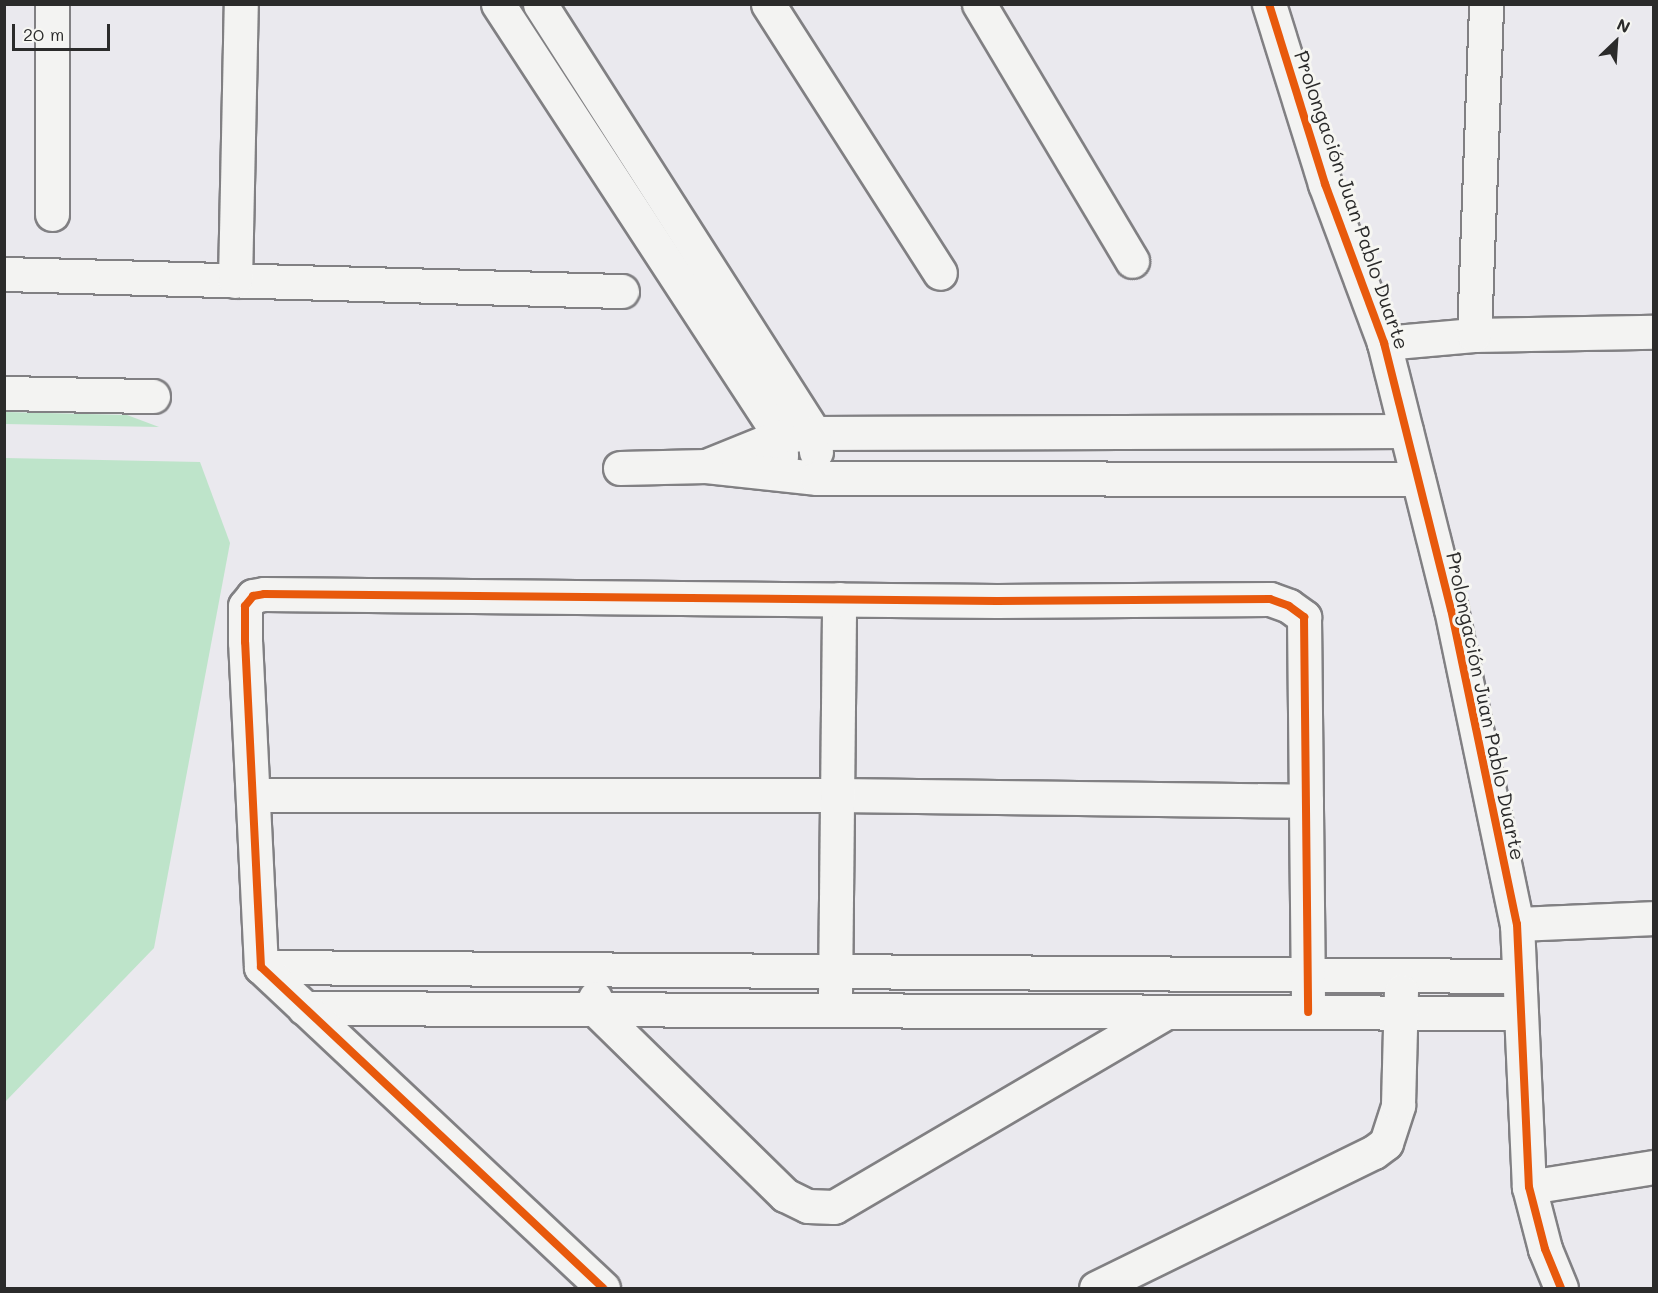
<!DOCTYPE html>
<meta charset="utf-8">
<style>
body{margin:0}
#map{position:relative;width:1658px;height:1293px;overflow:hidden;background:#eae9ee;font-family:Mali,sans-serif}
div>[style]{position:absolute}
.green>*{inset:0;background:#bee4ca}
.roads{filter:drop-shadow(2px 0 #818083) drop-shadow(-2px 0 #818083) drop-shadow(0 2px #818083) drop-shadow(0 -2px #818083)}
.minor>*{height:33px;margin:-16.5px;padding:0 16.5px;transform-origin:16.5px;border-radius:16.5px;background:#f3f3f2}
.cycleway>*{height:8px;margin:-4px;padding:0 4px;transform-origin:4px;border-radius:4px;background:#e8590c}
span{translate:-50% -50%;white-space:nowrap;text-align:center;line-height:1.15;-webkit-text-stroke:6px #f6f6f2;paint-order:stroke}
.street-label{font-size:20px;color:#2b2b2b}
.frame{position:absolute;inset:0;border:6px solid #2b2b2b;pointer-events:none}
.north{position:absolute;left:1586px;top:12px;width:60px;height:60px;-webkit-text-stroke:4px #f6f6f2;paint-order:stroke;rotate:25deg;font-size:16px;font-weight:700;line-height:24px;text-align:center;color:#2b2b2b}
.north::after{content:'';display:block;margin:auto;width:21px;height:27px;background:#2b2b2b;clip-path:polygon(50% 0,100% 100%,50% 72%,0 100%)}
.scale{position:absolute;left:12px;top:24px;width:98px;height:27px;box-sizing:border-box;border:3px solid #2b2b2b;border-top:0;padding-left:8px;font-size:18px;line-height:21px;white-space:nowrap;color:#2b2b2b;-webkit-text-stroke:4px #f6f6f2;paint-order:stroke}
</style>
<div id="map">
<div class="green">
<i style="clip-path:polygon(5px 412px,127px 415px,159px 427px,5px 424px)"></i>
<i style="clip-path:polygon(5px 458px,200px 462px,230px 543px,154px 948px,5px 1102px)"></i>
</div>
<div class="roads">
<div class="minor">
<i style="left:498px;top:4px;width:516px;rotate:56.86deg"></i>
<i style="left:780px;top:436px;width:20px;rotate:87deg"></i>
<i style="left:540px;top:4px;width:509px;rotate:57.43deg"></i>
<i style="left:814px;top:433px;width:19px;rotate:84deg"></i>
<i style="left:768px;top:4px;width:319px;rotate:57.4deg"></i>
<i style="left:979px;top:4px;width:299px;rotate:59.2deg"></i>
<i style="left:1269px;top:4px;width:189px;rotate:72.7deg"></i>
<i style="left:1325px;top:184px;width:170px;rotate:69.6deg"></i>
<i style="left:1384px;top:343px;width:274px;rotate:75.9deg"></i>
<i style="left:1451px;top:609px;width:322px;rotate:78.2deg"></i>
<i style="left:1517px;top:924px;width:263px;rotate:87.4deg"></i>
<i style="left:1529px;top:1187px;width:64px;rotate:75.5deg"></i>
<i style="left:1545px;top:1249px;width:42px;rotate:67.7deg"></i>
<i style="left:52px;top:214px;width:210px;rotate:-90deg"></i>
<i style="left:4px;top:274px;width:618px;rotate:1.58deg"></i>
<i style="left:235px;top:281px;width:277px;rotate:-88.8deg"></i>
<i style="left:1474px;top:335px;width:180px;rotate:-1deg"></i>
<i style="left:1384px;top:343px;width:90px;rotate:-5.1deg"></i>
<i style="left:1474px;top:335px;width:331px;rotate:-87.9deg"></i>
<i style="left:4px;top:393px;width:149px;rotate:1.2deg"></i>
<i style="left:1406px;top:431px;width:592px;rotate:179.81deg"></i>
<i style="left:814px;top:433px;width:34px;rotate:175deg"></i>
<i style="left:780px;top:436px;width:80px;rotate:157.9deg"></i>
<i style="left:706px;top:466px;width:112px;rotate:6.2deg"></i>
<i style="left:817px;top:478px;width:601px;rotate:0.1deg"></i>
<i style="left:620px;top:468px;width:86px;rotate:-1.3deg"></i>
<i style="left:253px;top:795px;width:584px"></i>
<i style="left:837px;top:795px;width:469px;rotate:0.7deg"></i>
<i style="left:1517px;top:924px;width:137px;rotate:-2.5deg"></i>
<i style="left:261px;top:967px;width:1258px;rotate:0.41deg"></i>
<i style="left:835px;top:994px;width:395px;rotate:-89.4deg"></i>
<i style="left:595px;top:998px;width:11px;rotate:90deg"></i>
<i style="left:595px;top:1009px;width:266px;rotate:44.4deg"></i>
<i style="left:785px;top:1195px;width:25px;rotate:26deg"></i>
<i style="left:808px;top:1206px;width:26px;rotate:2deg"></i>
<i style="left:834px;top:1207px;width:385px;rotate:-30.4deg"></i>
<i style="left:304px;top:1008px;width:1217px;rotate:0.24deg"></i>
<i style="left:1529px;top:1187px;width:127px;rotate:-9.1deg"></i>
<i style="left:603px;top:1288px;width:469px;rotate:-136.8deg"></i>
<i style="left:261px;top:967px;width:325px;rotate:-92.8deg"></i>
<i style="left:245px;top:642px;width:36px;rotate:-90deg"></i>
<i style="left:245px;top:606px;width:13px;rotate:-51deg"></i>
<i style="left:253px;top:596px;width:11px;rotate:-10deg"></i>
<i style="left:264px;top:594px;width:733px;rotate:0.55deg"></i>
<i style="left:997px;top:601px;width:273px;rotate:-0.4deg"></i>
<i style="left:1270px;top:599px;width:20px;rotate:20deg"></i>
<i style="left:1289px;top:606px;width:19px;rotate:36deg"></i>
<i style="left:1304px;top:617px;width:395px;rotate:89.4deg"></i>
<i style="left:1096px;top:1288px;width:309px;rotate:-26.1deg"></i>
<i style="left:1374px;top:1152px;width:15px;rotate:-37deg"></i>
<i style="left:1386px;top:1143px;width:40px;rotate:-72deg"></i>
<i style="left:1398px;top:1105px;width:114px;rotate:-88.5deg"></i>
</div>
</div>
<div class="cycleway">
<i style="left:1269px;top:4px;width:189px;rotate:72.7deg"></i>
<i style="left:1325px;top:184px;width:170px;rotate:69.6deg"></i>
<i style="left:1384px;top:343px;width:274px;rotate:75.9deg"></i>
<i style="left:1451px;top:609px;width:322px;rotate:78.2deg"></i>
<i style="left:1517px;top:924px;width:263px;rotate:87.4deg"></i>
<i style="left:1529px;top:1187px;width:64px;rotate:75.5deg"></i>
<i style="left:1545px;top:1249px;width:42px;rotate:67.7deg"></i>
<i style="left:603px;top:1288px;width:469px;rotate:-136.8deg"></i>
<i style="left:261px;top:967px;width:325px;rotate:-92.8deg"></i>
<i style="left:245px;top:642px;width:36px;rotate:-90deg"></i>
<i style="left:245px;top:606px;width:13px;rotate:-51deg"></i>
<i style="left:253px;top:596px;width:11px;rotate:-10deg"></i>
<i style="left:264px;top:594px;width:733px;rotate:0.55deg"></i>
<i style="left:997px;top:601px;width:273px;rotate:-0.4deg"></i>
<i style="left:1270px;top:599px;width:20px;rotate:20deg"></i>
<i style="left:1289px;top:606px;width:19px;rotate:36deg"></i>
<i style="left:1304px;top:617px;width:395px;rotate:89.4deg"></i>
</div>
<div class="street-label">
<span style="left:1352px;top:200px;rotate:71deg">Prolongación Juan Pablo Duarte</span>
<span style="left:1486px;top:706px;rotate:78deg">Prolongación Juan Pablo Duarte</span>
</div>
<div class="frame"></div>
<div class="north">N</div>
<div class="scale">20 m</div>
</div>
